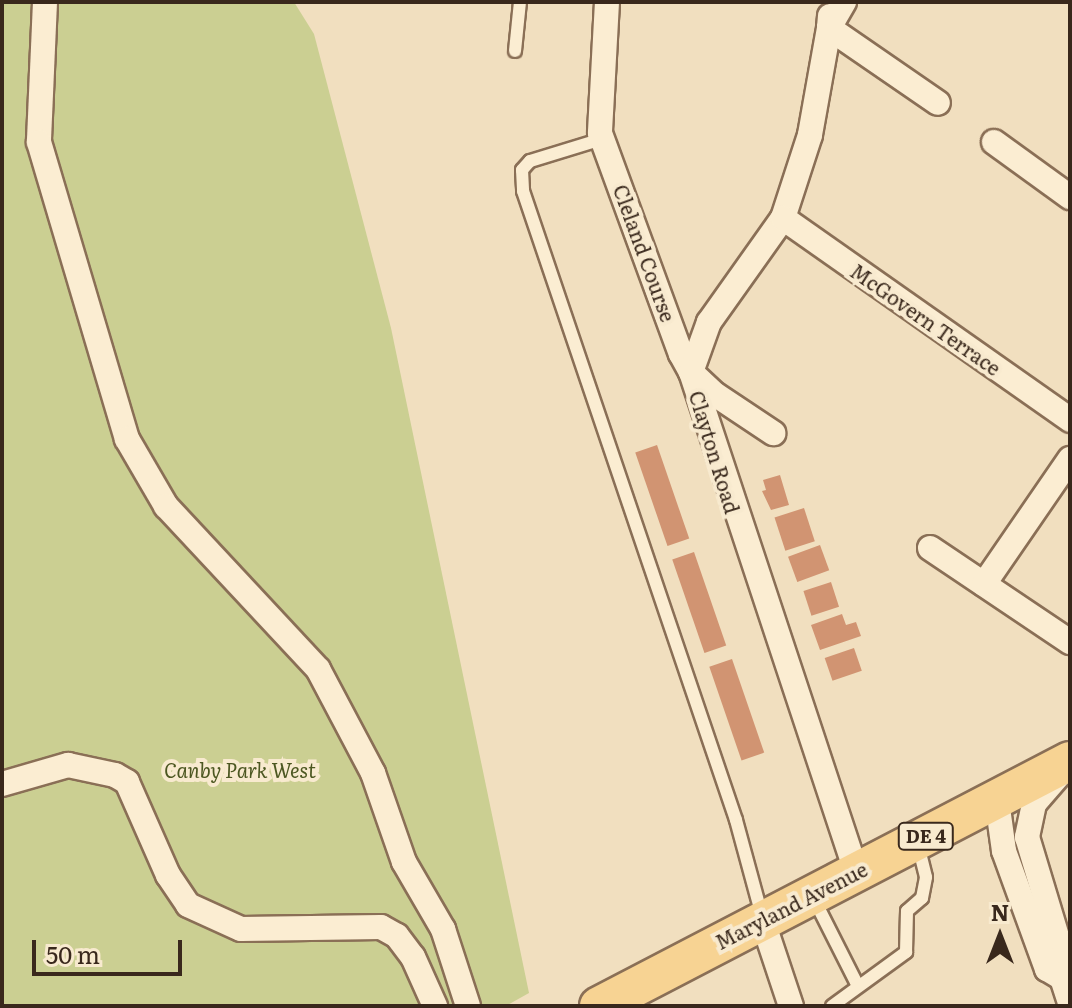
<!DOCTYPE html>
<style>
body{margin:0}
#map{position:relative;width:1072px;height:1008px;overflow:hidden;background:#f1dfbf;font-family:Literata,serif}
div>[style]{position:absolute}
.green>*{inset:0;background:#cbcf92}
.building>*{inset:0;background:#d19472;transform-origin:0 0}
.roads{filter:drop-shadow(2px 0 #8a6f56) drop-shadow(-2px 0 #8a6f56) drop-shadow(0 2px #8a6f56) drop-shadow(0 -2px #8a6f56)}
.service>*{height:12px;margin:-6px;padding:0 6px;transform-origin:6px;border-radius:6px;background:#fbedd2}
.minor>*{height:24px;margin:-12px;padding:0 12px;transform-origin:12px;border-radius:12px;background:#fbedd2}
.primary>*{height:38px;margin:-19px;padding:0 19px;transform-origin:19px;border-radius:19px;background:#f7d393}
span{translate:-50% -50%;white-space:nowrap;text-align:center;line-height:1.15;-webkit-text-stroke:8px #f8eacf;paint-order:stroke}
.shield-label span{padding:2px 6px;background:#f8eacf;border:2px solid;border-radius:6px;-webkit-text-stroke-width:0}
.shield-label{font-size:18px;color:#39281c;font-weight:700}
.street-label{font-size:20px;color:#39281c}
.park-label{font-size:20px;color:#4c5721;font-style:italic}
.frame{position:absolute;inset:0;border:4px solid #39281c;pointer-events:none}
.north{position:absolute;left:960px;top:896px;width:80px;height:80px;-webkit-text-stroke:6px #f8eacf;paint-order:stroke;rotate:0deg;font-size:22px;font-weight:700;line-height:32px;text-align:center;color:#39281c}
.north::after{content:'';display:block;margin:auto;width:28px;height:36px;background:#39281c;clip-path:polygon(50% 0,100% 100%,50% 72%,0 100%)}
.scale{position:absolute;left:32px;top:940px;width:150px;height:36px;box-sizing:border-box;border:4px solid #39281c;border-top:0;padding-left:10px;font-size:24px;line-height:28px;white-space:nowrap;color:#39281c;-webkit-text-stroke:6px #f8eacf;paint-order:stroke}
</style>
<div id="map">
<div class="green">
<i style="clip-path:polygon(2px 2px,294px 2px,314px 34px,391px 328px,529px 993px,506px 1006px,2px 1006px)"></i>
</div>
<div class="building">
<i style="left:657px;top:445px;width:99px;height:23px;rotate:71deg"></i>
<i style="clip-path:polygon(780px 475px,789px 505px,771px 510px,762px 491px,766px 490px,763px 480px)"></i>
<i style="left:804px;top:508px;width:35px;height:31px;rotate:72deg"></i>
<i style="left:820px;top:545px;width:27px;height:34px;rotate:70deg"></i>
<i style="left:694px;top:552px;width:99px;height:23px;rotate:71deg"></i>
<i style="left:831px;top:582px;width:26px;height:29px;rotate:72deg"></i>
<i style="clip-path:polygon(842px 614px,846px 625px,856px 622px,861px 636px,820px 650px,811px 625px)"></i>
<i style="left:854px;top:648px;width:24px;height:31px;rotate:71deg"></i>
<i style="left:732px;top:659px;width:99px;height:24px;rotate:71deg"></i>
</div>
<div class="roads">
<div class="service">
<i style="left:515px;top:51px;width:49px;rotate:-84.2deg"></i>
<i style="left:602px;top:139px;width:75px;rotate:163deg"></i>
<i style="left:530px;top:161px;width:12px;rotate:132deg"></i>
<i style="left:522px;top:170px;width:21px;rotate:87deg"></i>
<i style="left:523px;top:191px;width:664px;rotate:71.29deg"></i>
<i style="left:736px;top:820px;width:99px;rotate:74.8deg"></i>
<i style="left:813px;top:897px;width:100px;rotate:63.2deg"></i>
<i style="left:832px;top:1006px;width:92px;rotate:-36.1deg"></i>
<i style="left:906px;top:952px;width:41px;rotate:-88.6deg"></i>
<i style="left:907px;top:911px;width:20px;rotate:-41deg"></i>
<i style="left:922px;top:898px;width:21px;rotate:-79deg"></i>
<i style="left:926px;top:877px;width:34px;rotate:-104deg"></i>
</div>
<div class="minor">
<i style="left:45px;top:2px;width:140px;rotate:92.5deg"></i>
<i style="left:39px;top:142px;width:310px;rotate:73.5deg"></i>
<i style="left:127px;top:439px;width:78px;rotate:59.8deg"></i>
<i style="left:166px;top:506px;width:223px;rotate:47deg"></i>
<i style="left:318px;top:669px;width:118px;rotate:62.1deg"></i>
<i style="left:373px;top:773px;width:94px;rotate:70.8deg"></i>
<i style="left:404px;top:862px;width:78px;rotate:59.8deg"></i>
<i style="left:443px;top:929px;width:81px;rotate:72deg"></i>
<i style="left:607px;top:2px;width:131px;rotate:93.1deg"></i>
<i style="left:600px;top:133px;width:235px;rotate:69.9deg"></i>
<i style="left:681px;top:354px;width:21px;rotate:61deg"></i>
<i style="left:691px;top:372px;width:34px;rotate:43deg"></i>
<i style="left:716px;top:395px;width:69px;rotate:33.7deg"></i>
<i style="left:844px;top:2px;width:30px;rotate:120deg"></i>
<i style="left:829px;top:28px;width:109px;rotate:100.1deg"></i>
<i style="left:810px;top:135px;width:87px;rotate:108deg"></i>
<i style="left:783px;top:218px;width:128px;rotate:125.4deg"></i>
<i style="left:709px;top:322px;width:53px;rotate:109.8deg"></i>
<i style="left:691px;top:372px;width:526px;rotate:71.7deg"></i>
<i style="left:830px;top:16px;width:12px;rotate:95deg"></i>
<i style="left:829px;top:28px;width:132px;rotate:34.5deg"></i>
<i style="left:994px;top:142px;width:94px;rotate:35.9deg"></i>
<i style="left:783px;top:218px;width:351px;rotate:35.1deg"></i>
<i style="left:930px;top:548px;width:169px;rotate:33.9deg"></i>
<i style="left:984px;top:584px;width:152px;rotate:-55.5deg"></i>
<i style="left:1059px;top:775px;width:38px;rotate:131deg"></i>
<i style="left:1034px;top:804px;width:34px;rotate:102deg"></i>
<i style="left:1027px;top:837px;width:132px;rotate:73.2deg"></i>
<i style="left:1065px;top:963px;width:15px;rotate:101deg"></i>
<i style="left:1062px;top:978px;width:26px;rotate:72deg"></i>
<i style="left:2px;top:784px;width:69px;rotate:-16.1deg"></i>
<i style="left:68px;top:765px;width:48px;rotate:12deg"></i>
<i style="left:115px;top:775px;width:14px;rotate:30deg"></i>
<i style="left:127px;top:782px;width:102px;rotate:66.2deg"></i>
<i style="left:168px;top:875px;width:36px;rotate:56deg"></i>
<i style="left:188px;top:905px;width:58px;rotate:24.4deg"></i>
<i style="left:241px;top:929px;width:140px;rotate:-0.8deg"></i>
<i style="left:381px;top:927px;width:18px;rotate:29deg"></i>
<i style="left:397px;top:936px;width:26px;rotate:53deg"></i>
<i style="left:413px;top:957px;width:54px;rotate:65.8deg"></i>
<i style="left:997px;top:801px;width:50px;rotate:82deg"></i>
<i style="left:1004px;top:851px;width:126px;rotate:70deg"></i>
<i style="left:1047px;top:969px;width:17px;rotate:31deg"></i>
<i style="left:762px;top:919px;width:92px;rotate:71.6deg"></i>
</div>
<div class="primary">
<i style="left:599px;top:1006px;width:531px;rotate:-27.48deg"></i>
</div>
</div>
<div class="shield-label">
<span style="left:926px;top:836px">DE 4</span>
</div>
<div class="street-label">
<span style="left:645px;top:253px;rotate:70deg">Cleland Course</span>
<span style="left:926px;top:319px;rotate:35deg">McGovern Terrace</span>
<span style="left:715px;top:452px;rotate:73deg">Clayton Road</span>
<span style="left:791px;top:905px;rotate:-27deg">Maryland Avenue</span>
</div>
<div class="park-label">
<span style="left:240px;top:769px">Canby Park West</span>
</div>
<div class="frame"></div>
<div class="north">N</div>
<div class="scale">50 m</div>
</div>
